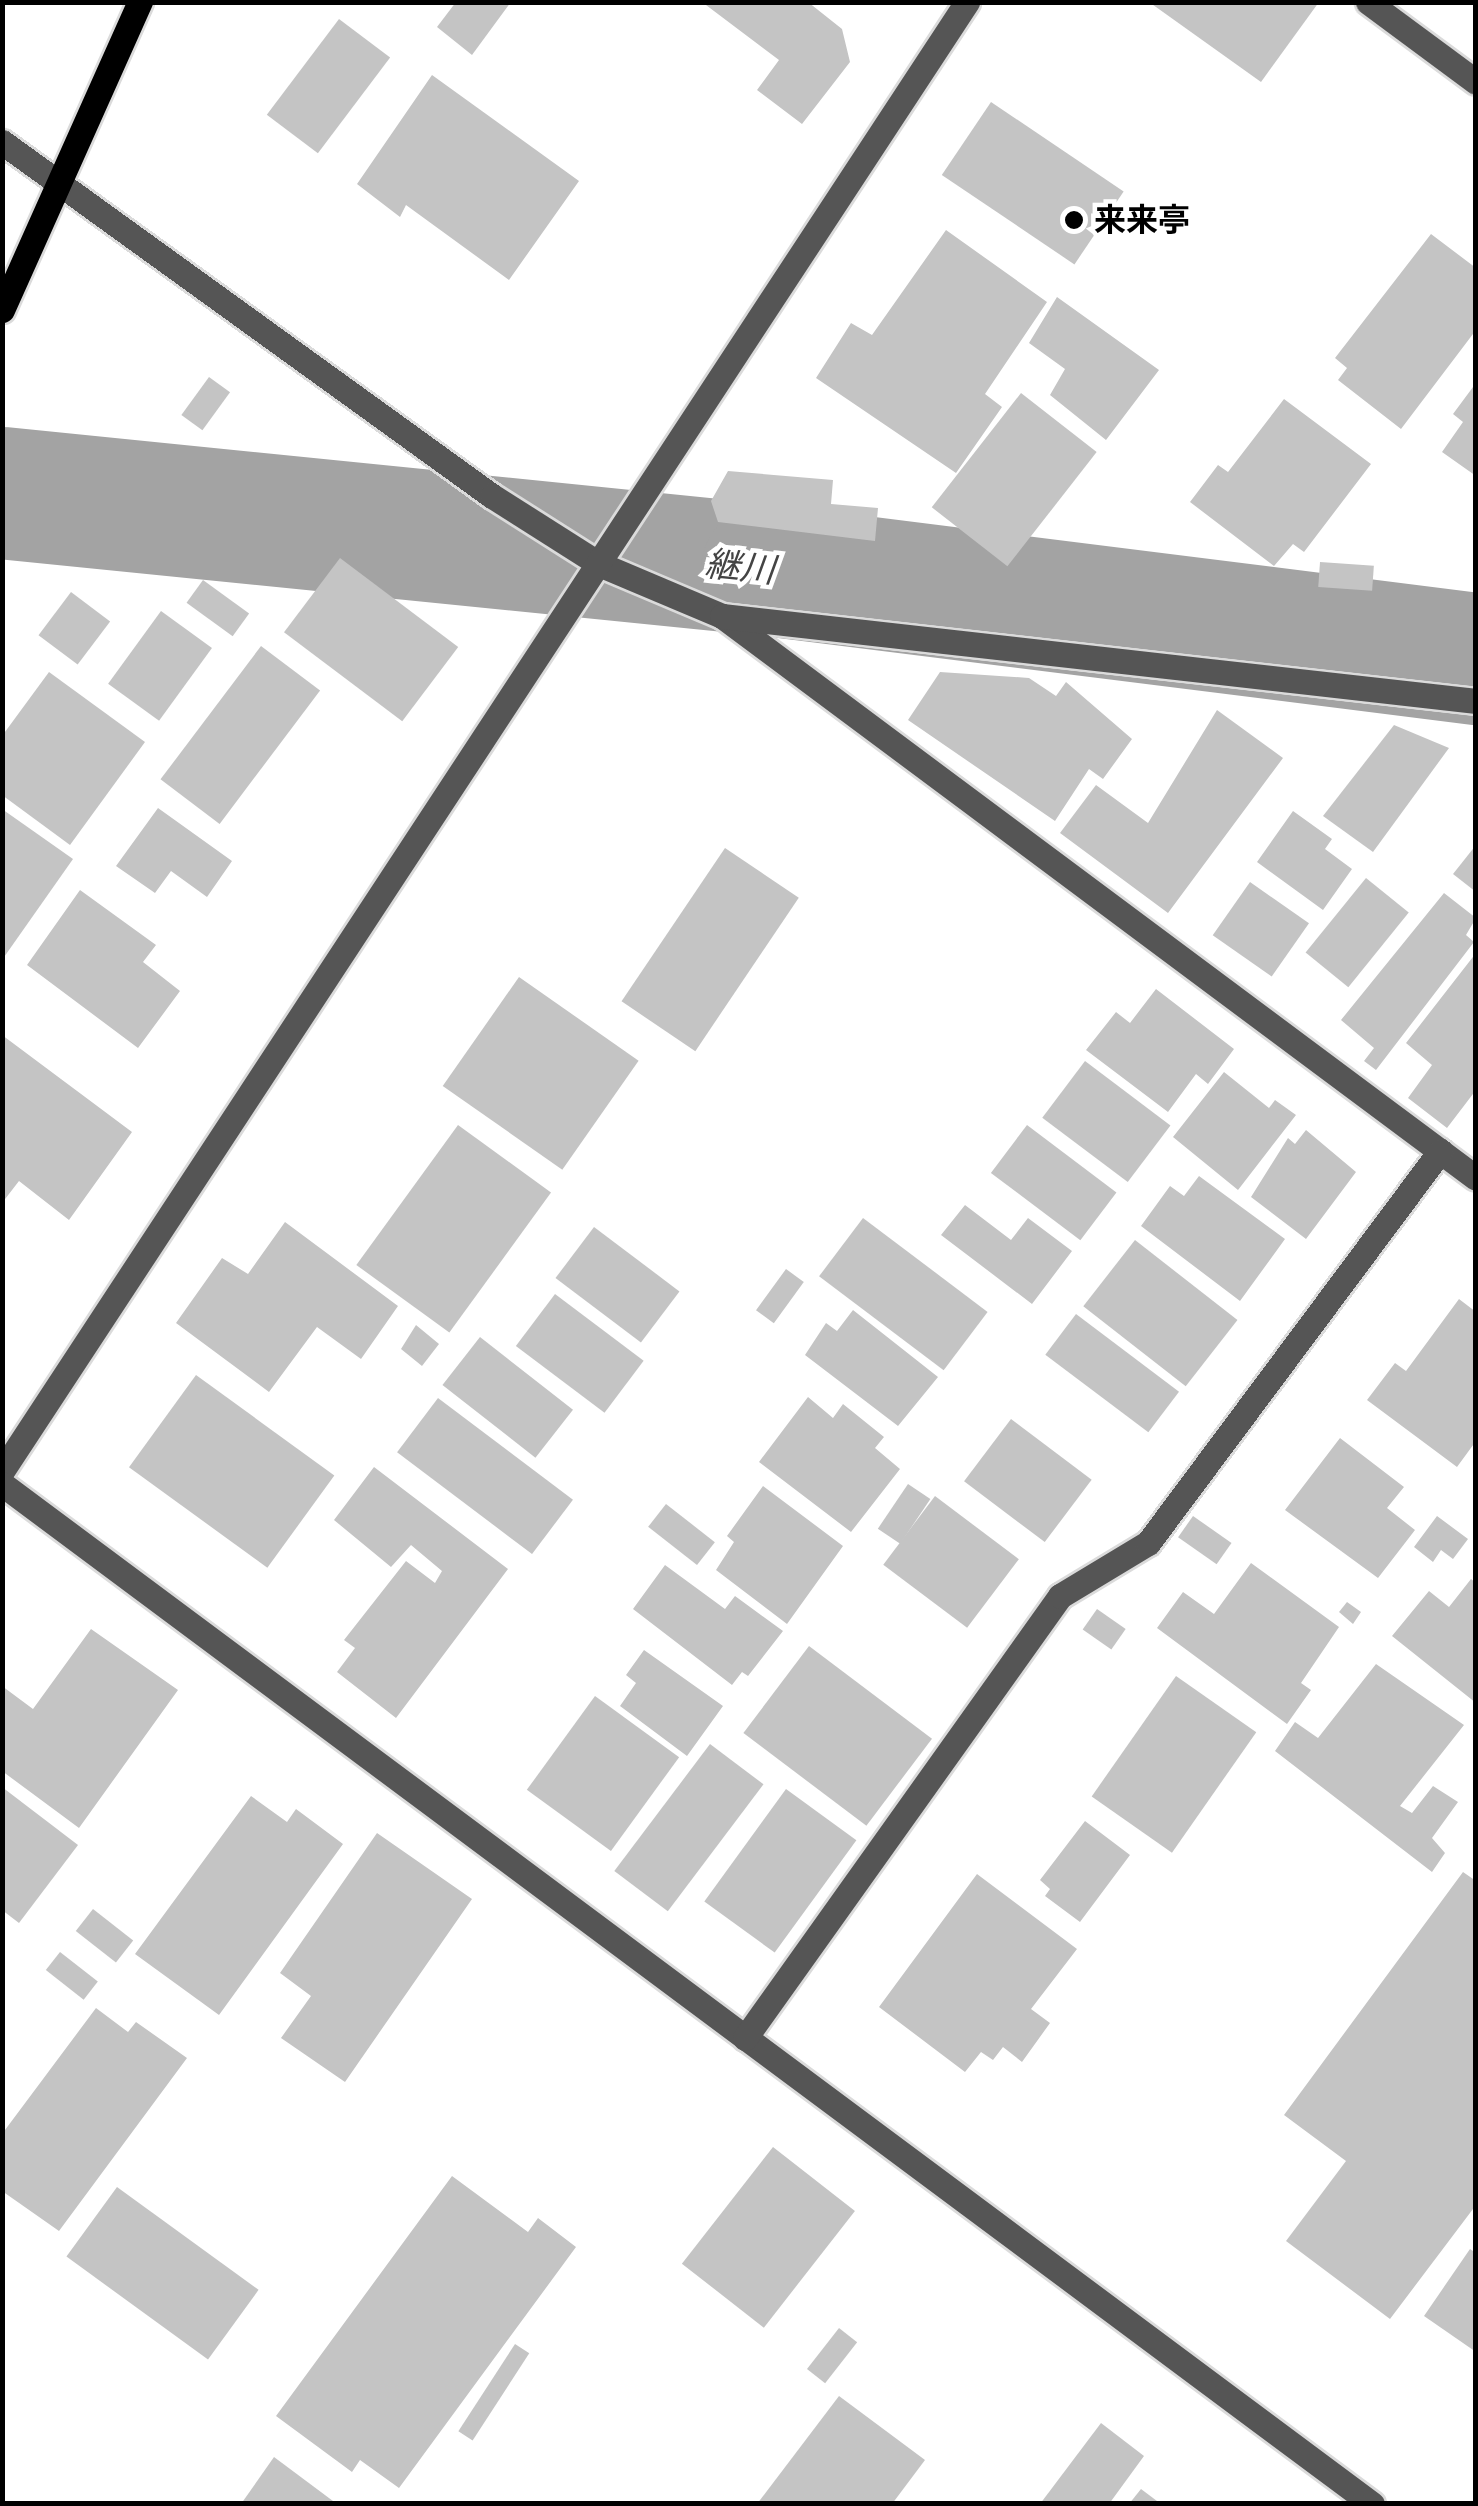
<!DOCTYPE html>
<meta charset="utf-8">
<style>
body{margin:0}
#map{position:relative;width:1478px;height:2506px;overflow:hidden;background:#fff;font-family:Cabin,"Noto Sans JP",sans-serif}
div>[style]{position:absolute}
.river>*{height:132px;margin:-66px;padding:0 66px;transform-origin:66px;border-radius:66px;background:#a3a3a3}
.building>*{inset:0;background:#c4c4c4;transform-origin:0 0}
.roads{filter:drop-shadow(2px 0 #dbdbdb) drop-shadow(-2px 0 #dbdbdb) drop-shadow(0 2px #dbdbdb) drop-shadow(0 -2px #dbdbdb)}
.minor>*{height:25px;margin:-12.5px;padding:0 12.5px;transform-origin:12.5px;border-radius:12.5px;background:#555}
.major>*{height:25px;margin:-12.5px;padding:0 12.5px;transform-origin:12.5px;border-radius:12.5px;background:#000}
.dots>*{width:28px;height:28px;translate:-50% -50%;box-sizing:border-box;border:5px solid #fff;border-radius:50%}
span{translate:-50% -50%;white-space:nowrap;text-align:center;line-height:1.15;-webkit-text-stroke:9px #fff;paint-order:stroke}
.poi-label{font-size:32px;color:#000;font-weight:700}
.left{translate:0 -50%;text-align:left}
.water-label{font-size:35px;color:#444;font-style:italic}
.frame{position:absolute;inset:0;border:5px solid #000;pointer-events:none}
</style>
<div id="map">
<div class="river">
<i style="left:2px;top:493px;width:769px;rotate:5.75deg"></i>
<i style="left:767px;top:570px;width:715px;rotate:7.15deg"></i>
</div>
<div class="building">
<i style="clip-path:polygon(456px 2px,511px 2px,472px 55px,437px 27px)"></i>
<i style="clip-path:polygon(702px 2px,808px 2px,842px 29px,850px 62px,802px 124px,757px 90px,779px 60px)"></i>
<i style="clip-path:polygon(1149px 2px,1319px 2px,1261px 82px)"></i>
<i style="left:339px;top:19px;width:64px;height:120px;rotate:37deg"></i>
<i style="clip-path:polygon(432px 75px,579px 181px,509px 280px,406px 205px,400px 217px,357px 184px)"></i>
<i style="left:991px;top:102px;width:160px;height:88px;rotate:34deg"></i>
<i style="clip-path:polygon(946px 230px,1047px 302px,985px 394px,1002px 407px,956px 473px,816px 378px,851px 323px,872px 335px)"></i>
<i style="clip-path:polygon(1431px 234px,1476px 268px,1476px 330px,1401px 429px,1338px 380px,1347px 368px,1335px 358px)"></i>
<i style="clip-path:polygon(1057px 297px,1159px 370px,1106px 440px,1050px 395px,1065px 369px,1029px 343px)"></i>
<i style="left:209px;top:377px;width:26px;height:47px;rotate:36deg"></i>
<i style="clip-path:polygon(1473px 387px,1476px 389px,1476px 476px,1442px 452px,1463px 422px,1453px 414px)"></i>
<i style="left:1021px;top:393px;width:96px;height:145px;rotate:38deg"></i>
<i style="clip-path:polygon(1284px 399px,1371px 464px,1304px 552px,1293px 544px,1274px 566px,1190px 502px,1218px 465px,1228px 472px)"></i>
<i style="clip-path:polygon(728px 471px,833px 480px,831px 504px,878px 508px,875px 541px,718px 522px,711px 501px)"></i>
<i style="left:340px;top:558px;width:148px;height:93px;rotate:37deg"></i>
<i style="left:1320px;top:562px;width:54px;height:25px;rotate:4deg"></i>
<i style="left:203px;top:580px;width:57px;height:28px;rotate:36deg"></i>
<i style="left:71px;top:592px;width:49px;height:54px;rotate:37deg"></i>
<i style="left:161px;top:611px;width:63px;height:90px;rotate:36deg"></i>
<i style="left:261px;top:646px;width:74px;height:167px;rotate:37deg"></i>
<i style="clip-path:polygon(49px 672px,145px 742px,70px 845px,2px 795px,2px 736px)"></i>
<i style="clip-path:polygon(940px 672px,1029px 678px,1056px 696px,1066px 682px,1132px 739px,1103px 779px,1089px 769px,1055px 821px,908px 720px)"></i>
<i style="clip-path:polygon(1217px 710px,1283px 758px,1168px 913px,1060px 833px,1096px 785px,1148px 823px)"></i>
<i style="clip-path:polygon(1394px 725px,1449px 748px,1373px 852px,1323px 816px)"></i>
<i style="clip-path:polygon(158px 808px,232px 861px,207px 897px,171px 871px,155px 893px,116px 866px)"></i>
<i style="clip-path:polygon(2px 809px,73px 859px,2px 960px)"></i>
<i style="clip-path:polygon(1293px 811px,1332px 839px,1325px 849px,1352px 869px,1323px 910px,1257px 862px)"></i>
<i style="clip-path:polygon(1476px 845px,1476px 892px,1453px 874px)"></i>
<i style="left:725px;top:848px;width:89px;height:185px;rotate:34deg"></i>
<i style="left:1366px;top:878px;width:55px;height:96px;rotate:39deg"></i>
<i style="left:1250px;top:882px;width:72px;height:65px;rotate:35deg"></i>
<i style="clip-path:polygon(80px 890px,156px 945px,143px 962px,180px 991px,138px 1048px,27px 965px)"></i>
<i style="clip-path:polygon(1444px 893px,1476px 918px,1466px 935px,1474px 942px,1376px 1070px,1364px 1061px,1374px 1048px,1341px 1020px)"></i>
<i style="clip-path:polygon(1476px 953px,1476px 1090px,1447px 1128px,1408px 1098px,1432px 1065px,1406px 1043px)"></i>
<i style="left:519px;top:977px;width:146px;height:133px;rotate:35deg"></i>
<i style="clip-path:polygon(1156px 989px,1234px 1049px,1208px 1084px,1196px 1074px,1168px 1112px,1086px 1050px,1116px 1012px,1130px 1023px)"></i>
<i style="clip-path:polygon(2px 1035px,132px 1132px,69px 1220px,19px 1181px,2px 1203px)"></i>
<i style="left:1085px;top:1061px;width:107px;height:71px;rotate:37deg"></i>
<i style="clip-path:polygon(1224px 1072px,1269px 1108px,1275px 1100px,1296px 1115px,1238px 1190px,1173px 1137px)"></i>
<i style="left:458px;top:1125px;width:115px;height:173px;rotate:36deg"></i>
<i style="left:1027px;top:1125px;width:112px;height:60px;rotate:37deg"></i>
<i style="clip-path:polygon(1306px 1130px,1356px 1172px,1306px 1239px,1251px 1197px,1288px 1138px,1295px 1144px)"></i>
<i style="clip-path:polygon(1199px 1176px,1285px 1239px,1240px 1301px,1141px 1226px,1170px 1186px,1184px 1196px)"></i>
<i style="clip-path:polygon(965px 1205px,1011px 1240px,1028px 1218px,1072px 1251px,1032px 1304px,941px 1235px)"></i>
<i style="left:863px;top:1218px;width:156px;height:73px;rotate:37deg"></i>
<i style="clip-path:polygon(285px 1222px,398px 1306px,361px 1359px,317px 1327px,269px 1392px,176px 1323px,222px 1258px,248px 1274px)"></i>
<i style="left:594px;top:1227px;width:107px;height:64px;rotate:37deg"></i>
<i style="left:1135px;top:1240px;width:130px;height:84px;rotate:38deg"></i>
<i style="left:786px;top:1269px;width:22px;height:51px;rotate:36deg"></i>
<i style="left:555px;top:1294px;width:111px;height:65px;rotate:37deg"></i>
<i style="clip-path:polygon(1459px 1299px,1476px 1312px,1476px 1441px,1457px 1467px,1367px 1400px,1395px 1363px,1406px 1371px)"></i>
<i style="clip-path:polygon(853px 1310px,938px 1377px,898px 1426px,805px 1355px,826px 1323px,837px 1331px)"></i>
<i style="left:1076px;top:1314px;width:129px;height:51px;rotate:37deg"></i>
<i style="clip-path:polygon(416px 1325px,439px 1344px,422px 1366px,401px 1349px)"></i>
<i style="left:480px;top:1337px;width:118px;height:61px;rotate:38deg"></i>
<i style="left:196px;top:1375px;width:171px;height:114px;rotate:36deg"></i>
<i style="clip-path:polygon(808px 1397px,833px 1418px,843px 1404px,884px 1437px,875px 1448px,900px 1469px,851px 1532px,759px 1462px)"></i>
<i style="left:438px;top:1398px;width:169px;height:68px;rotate:37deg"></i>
<i style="left:1011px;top:1419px;width:101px;height:78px;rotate:37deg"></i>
<i style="clip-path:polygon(1340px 1438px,1404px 1487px,1387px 1508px,1415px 1530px,1378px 1578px,1285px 1510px)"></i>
<i style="clip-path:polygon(374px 1467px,508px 1569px,396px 1718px,337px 1672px,355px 1648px,344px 1640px,406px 1561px,435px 1583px,442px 1571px,411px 1545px,391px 1567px,334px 1520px)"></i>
<i style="left:908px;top:1484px;width:27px;height:54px;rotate:34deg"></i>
<i style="clip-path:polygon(763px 1486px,843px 1546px,787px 1624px,716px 1570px,734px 1542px,727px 1536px)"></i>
<i style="left:935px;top:1496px;width:105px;height:86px;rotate:37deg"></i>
<i style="left:666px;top:1504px;width:62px;height:29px;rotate:38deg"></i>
<i style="left:1193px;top:1516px;width:47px;height:26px;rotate:35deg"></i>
<i style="clip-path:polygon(1437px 1516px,1468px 1539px,1453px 1559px,1441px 1550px,1433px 1562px,1414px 1547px)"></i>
<i style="clip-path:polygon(1251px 1563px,1339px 1627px,1301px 1683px,1311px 1690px,1287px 1724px,1157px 1628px,1183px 1592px,1214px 1614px)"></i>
<i style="clip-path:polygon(665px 1565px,725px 1609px,735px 1596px,783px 1631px,748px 1676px,742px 1672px,732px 1685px,633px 1609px)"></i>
<i style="clip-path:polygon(1471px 1579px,1476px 1583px,1476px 1703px,1392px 1636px,1429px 1591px,1449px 1607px)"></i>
<i style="clip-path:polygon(1347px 1602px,1361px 1612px,1353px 1624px,1339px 1612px)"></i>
<i style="left:1097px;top:1609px;width:35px;height:25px;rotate:35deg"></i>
<i style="clip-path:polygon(91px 1629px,178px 1690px,79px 1828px,2px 1771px,2px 1686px,33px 1709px)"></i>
<i style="left:809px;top:1646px;width:154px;height:109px;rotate:37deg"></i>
<i style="clip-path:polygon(644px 1650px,723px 1706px,687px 1756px,620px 1706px,636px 1683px,626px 1675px)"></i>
<i style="clip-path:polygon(1376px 1664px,1464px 1725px,1400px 1806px,1412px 1813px,1433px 1786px,1458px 1802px,1432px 1838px,1445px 1853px,1432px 1872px,1275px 1751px,1295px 1722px,1318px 1738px)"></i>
<i style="left:1176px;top:1676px;width:98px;height:147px;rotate:35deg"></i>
<i style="left:595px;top:1696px;width:104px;height:116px;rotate:36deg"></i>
<i style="left:710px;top:1744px;width:67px;height:159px;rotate:37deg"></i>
<i style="clip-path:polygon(2px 1787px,78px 1845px,19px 1923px,2px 1910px)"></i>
<i style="left:786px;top:1789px;width:87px;height:139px;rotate:36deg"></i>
<i style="clip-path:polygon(251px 1796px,287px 1822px,296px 1809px,343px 1844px,219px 2015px,135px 1954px)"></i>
<i style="clip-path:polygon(1085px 1821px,1130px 1855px,1080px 1922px,1045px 1896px,1050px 1889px,1040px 1880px)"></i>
<i style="clip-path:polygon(377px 1833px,472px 1899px,345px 2082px,281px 2038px,311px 1996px,280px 1973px)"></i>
<i style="clip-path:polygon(1463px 1872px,1476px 1881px,1476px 2205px,1390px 2319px,1286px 2241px,1346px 2161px,1284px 2115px)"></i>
<i style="clip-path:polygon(977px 1874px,1077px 1949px,1031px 2009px,1050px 2023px,1022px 2062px,1003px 2047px,993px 2060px,981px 2052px,965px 2072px,879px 2007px)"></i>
<i style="left:93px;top:1909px;width:51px;height:28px;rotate:38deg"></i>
<i style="left:60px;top:1952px;width:48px;height:23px;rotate:38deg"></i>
<i style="clip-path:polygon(96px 2008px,128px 2032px,136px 2022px,187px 2058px,59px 2231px,2px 2191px,2px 2134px)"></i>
<i style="left:773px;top:2147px;width:104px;height:148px;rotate:38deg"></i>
<i style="clip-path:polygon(452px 2176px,528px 2232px,538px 2218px,576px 2247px,399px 2488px,360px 2460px,352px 2472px,276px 2416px)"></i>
<i style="left:117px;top:2187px;width:175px;height:86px;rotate:36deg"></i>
<i style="clip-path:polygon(1470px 2249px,1476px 2253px,1476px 2352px,1424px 2316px)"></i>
<i style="left:839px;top:2328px;width:23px;height:52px;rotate:38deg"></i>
<i style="left:515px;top:2344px;width:17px;height:104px;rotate:33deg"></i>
<i style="clip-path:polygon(839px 2396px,925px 2460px,892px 2504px,757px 2504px)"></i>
<i style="clip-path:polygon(1101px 2423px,1144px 2456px,1109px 2504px,1040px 2504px)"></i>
<i style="clip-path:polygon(274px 2457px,337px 2504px,241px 2504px)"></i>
<i style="clip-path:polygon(1141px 2489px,1161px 2504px,1129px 2504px)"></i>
</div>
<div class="roads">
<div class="minor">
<i style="left:1368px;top:2px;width:134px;rotate:36.5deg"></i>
<i style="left:2px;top:142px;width:604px;rotate:35.85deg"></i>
<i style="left:492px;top:496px;width:127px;rotate:32.4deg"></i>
<i style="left:599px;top:564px;width:134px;rotate:22.9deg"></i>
<i style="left:722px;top:616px;width:940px;rotate:36.7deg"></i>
<i style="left:722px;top:616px;width:759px;rotate:6.43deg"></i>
<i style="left:2px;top:1471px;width:1758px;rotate:-56.7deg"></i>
<i style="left:2px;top:1484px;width:1708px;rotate:36.67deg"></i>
<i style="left:745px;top:2038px;width:543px;rotate:-54.52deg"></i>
<i style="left:1060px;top:1596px;width:103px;rotate:-31.1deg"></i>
<i style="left:1148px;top:1543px;width:489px;rotate:-53.3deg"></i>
</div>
<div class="major">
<i style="left:2px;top:310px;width:338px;rotate:-65.9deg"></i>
</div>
</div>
<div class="dots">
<i style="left:1074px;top:220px;background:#000"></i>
</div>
<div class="poi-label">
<span class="left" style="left:1094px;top:220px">来来亭</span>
</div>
<div class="water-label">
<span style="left:740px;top:567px;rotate:6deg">継川</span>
</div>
<div class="frame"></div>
</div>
